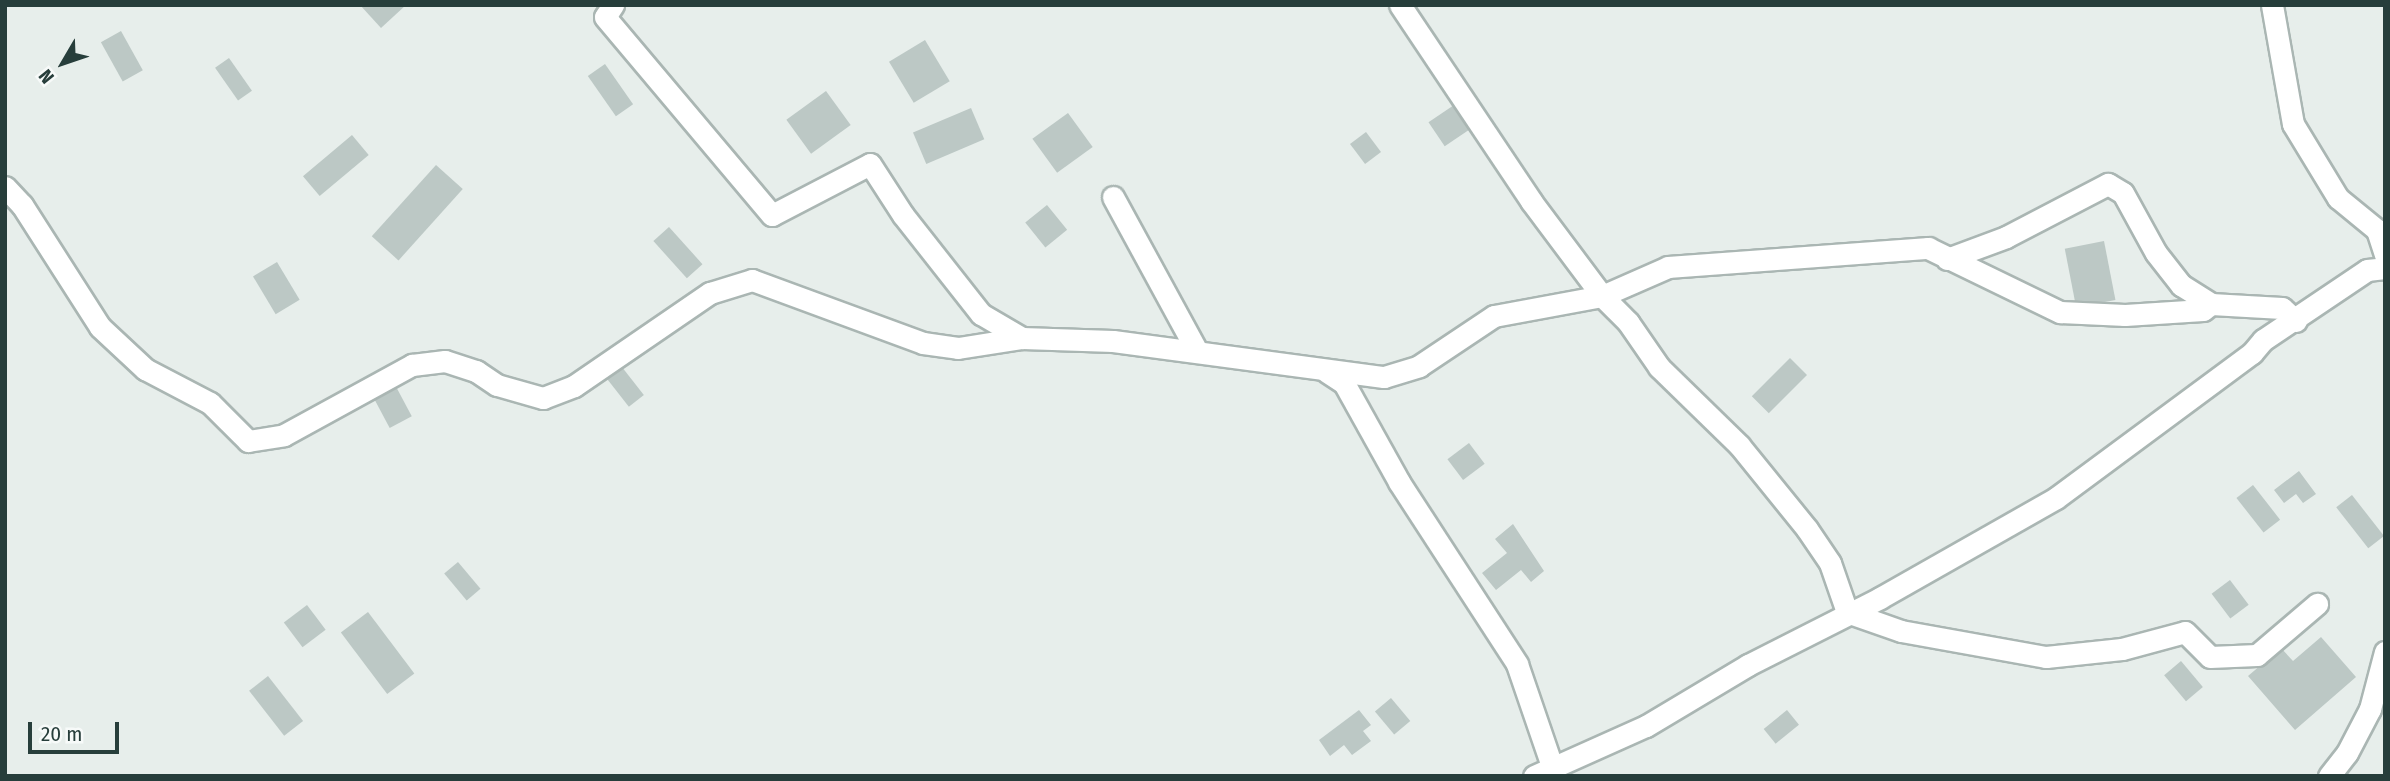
<!DOCTYPE html>
<style>
body{margin:0}
#map{position:relative;width:2390px;height:781px;overflow:hidden;background:#e7eeeb;font-family:"Fira Sans Condensed",sans-serif}
div>[style]{position:absolute}
.building>*{inset:0;background:#bcc8c5;transform-origin:0 0}
.roads{filter:drop-shadow(2px 0 #aab6b3) drop-shadow(-2px 0 #aab6b3) drop-shadow(0 2px #aab6b3) drop-shadow(0 -2px #aab6b3)}
.street>*{height:21px;margin:-10.5px;padding:0 10.5px;transform-origin:10.5px;border-radius:10.5px;background:#fff}
span{translate:-50% -50%;white-space:nowrap;text-align:center;line-height:1.15;-webkit-text-stroke:5px #f7faf9;paint-order:stroke}
.frame{position:absolute;inset:0;border:7px solid #273e3b;pointer-events:none}
.north{position:absolute;left:28px;top:28px;width:70px;height:70px;-webkit-text-stroke:5px #f7faf9;paint-order:stroke;rotate:231deg;font-size:19px;font-weight:700;line-height:28px;text-align:center;color:#273e3b}
.north::after{content:'';display:block;margin:auto;width:24px;height:32px;background:#273e3b;clip-path:polygon(50% 0,100% 100%,50% 72%,0 100%)}
.scale{position:absolute;left:28px;top:722px;width:91px;height:32px;box-sizing:border-box;border:4px solid #273e3b;border-top:0;padding-left:9px;font-size:21px;line-height:24px;white-space:nowrap;color:#273e3b;-webkit-text-stroke:5px #f7faf9;paint-order:stroke}
</style>
<div id="map">
<div class="building">
<i style="clip-path:polygon(360px 5px,406px 5px,381px 28px)"></i>
<i style="left:121px;top:31px;width:45px;height:23px;rotate:61deg"></i>
<i style="left:925px;top:40px;width:48px;height:42px;rotate:59deg"></i>
<i style="left:229px;top:58px;width:40px;height:17px;rotate:55deg"></i>
<i style="left:605px;top:64px;width:49px;height:21px;rotate:55deg"></i>
<i style="left:826px;top:91px;width:42px;height:49px;rotate:54deg"></i>
<i style="left:1460px;top:101px;width:29px;height:38px;rotate:56deg"></i>
<i style="left:971px;top:108px;width:34px;height:63px;rotate:67deg"></i>
<i style="left:1068px;top:113px;width:42px;height:44px;rotate:54deg"></i>
<i style="left:1366px;top:132px;width:25px;height:20px;rotate:53deg"></i>
<i style="left:352px;top:135px;width:26px;height:64px;rotate:50deg"></i>
<i style="left:436px;top:165px;width:36px;height:96px;rotate:42deg"></i>
<i style="left:1047px;top:205px;width:32px;height:28px;rotate:51deg"></i>
<i style="left:669px;top:227px;width:50px;height:21px;rotate:48deg"></i>
<i style="left:2104px;top:241px;width:60px;height:40px;rotate:79deg"></i>
<i style="left:277px;top:262px;width:44px;height:28px;rotate:59deg"></i>
<i style="left:1790px;top:358px;width:24px;height:54px;rotate:45deg"></i>
<i style="left:618px;top:362px;width:42px;height:19px;rotate:52deg"></i>
<i style="left:393px;top:381px;width:40px;height:25px;rotate:62deg"></i>
<i style="left:1469px;top:443px;width:26px;height:27px;rotate:53deg"></i>
<i style="clip-path:polygon(2299px 471px,2316px 494px,2303px 503px,2296px 494px,2284px 503px,2274px 490px)"></i>
<i style="left:2253px;top:485px;width:44px;height:21px;rotate:52deg"></i>
<i style="left:2352px;top:495px;width:52px;height:20px;rotate:52deg"></i>
<i style="clip-path:polygon(1513px 524px,1544px 571px,1531px 582px,1521px 570px,1496px 590px,1482px 573px,1507px 553px,1495px 539px)"></i>
<i style="left:458px;top:562px;width:35px;height:18px;rotate:50deg"></i>
<i style="left:2230px;top:580px;width:31px;height:23px;rotate:53deg"></i>
<i style="left:307px;top:605px;width:31px;height:29px;rotate:53deg"></i>
<i style="left:368px;top:612px;width:77px;height:34px;rotate:53deg"></i>
<i style="clip-path:polygon(2321px 637px,2356px 677px,2295px 730px,2248px 676px,2281px 648px,2293px 661px)"></i>
<i style="left:2181px;top:661px;width:34px;height:22px;rotate:50deg"></i>
<i style="left:268px;top:676px;width:57px;height:24px;rotate:52deg"></i>
<i style="left:1391px;top:698px;width:30px;height:21px;rotate:50deg"></i>
<i style="clip-path:polygon(1359px 710px,1371px 725px,1363px 731px,1371px 741px,1352px 755px,1344px 745px,1330px 756px,1319px 740px)"></i>
<i style="left:1787px;top:710px;width:19px;height:30px;rotate:51deg"></i>
</div>
<div class="roads">
<div class="street">
<i style="left:613px;top:5px;width:14px;rotate:124deg"></i>
<i style="left:605px;top:17px;width:259px;rotate:49.9deg"></i>
<i style="left:772px;top:215px;width:110px;rotate:-27.5deg"></i>
<i style="left:870px;top:164px;width:61px;rotate:57.1deg"></i>
<i style="left:903px;top:215px;width:126px;rotate:51.8deg"></i>
<i style="left:981px;top:314px;width:48px;rotate:30.3deg"></i>
<i style="left:1022px;top:338px;width:91px;rotate:1.9deg"></i>
<i style="left:1113px;top:341px;width:273px;rotate:7.6deg"></i>
<i style="left:1384px;top:377px;width:37px;rotate:-17deg"></i>
<i style="left:1419px;top:366px;width:90px;rotate:-33.7deg"></i>
<i style="left:1494px;top:316px;width:110px;rotate:-10.5deg"></i>
<i style="left:1602px;top:296px;width:72px;rotate:-23.7deg"></i>
<i style="left:1668px;top:267px;width:261px;rotate:-4.2deg"></i>
<i style="left:1928px;top:248px;width:147px;rotate:25.9deg"></i>
<i style="left:2060px;top:312px;width:65px;rotate:2.6deg"></i>
<i style="left:2125px;top:315px;width:78px;rotate:-3.7deg"></i>
<i style="left:2203px;top:310px;width:10px;rotate:-37deg"></i>
<i style="left:2211px;top:304px;width:71px;rotate:3.2deg"></i>
<i style="left:2282px;top:308px;width:19px;rotate:43deg"></i>
<i style="left:1400px;top:5px;width:236px;rotate:56.2deg"></i>
<i style="left:1531px;top:201px;width:119px;rotate:53.2deg"></i>
<i style="left:1602px;top:296px;width:37px;rotate:45deg"></i>
<i style="left:1628px;top:322px;width:55px;rotate:55.4deg"></i>
<i style="left:1659px;top:367px;width:112px;rotate:44.3deg"></i>
<i style="left:1739px;top:445px;width:108px;rotate:51deg"></i>
<i style="left:1807px;top:529px;width:41px;rotate:55.9deg"></i>
<i style="left:1830px;top:563px;width:52px;rotate:70.9deg"></i>
<i style="left:1847px;top:612px;width:57px;rotate:19.4deg"></i>
<i style="left:1901px;top:631px;width:147px;rotate:10.2deg"></i>
<i style="left:2046px;top:657px;width:76px;rotate:-6deg"></i>
<i style="left:2122px;top:649px;width:65px;rotate:-15.1deg"></i>
<i style="left:2185px;top:632px;width:35px;rotate:45deg"></i>
<i style="left:2210px;top:657px;width:47px;rotate:-2.4deg"></i>
<i style="left:2257px;top:655px;width:79px;rotate:-40.4deg"></i>
<i style="left:2272px;top:5px;width:121px;rotate:80deg"></i>
<i style="left:2293px;top:124px;width:87px;rotate:58.7deg"></i>
<i style="left:2338px;top:198px;width:50px;rotate:39.4deg"></i>
<i style="left:2377px;top:230px;width:26px;rotate:72deg"></i>
<i style="left:5px;top:187px;width:25px;rotate:47deg"></i>
<i style="left:22px;top:205px;width:145px;rotate:57.4deg"></i>
<i style="left:100px;top:327px;width:62px;rotate:43deg"></i>
<i style="left:145px;top:369px;width:73px;rotate:27.6deg"></i>
<i style="left:210px;top:403px;width:54px;rotate:45deg"></i>
<i style="left:248px;top:441px;width:36px;rotate:-9deg"></i>
<i style="left:284px;top:435px;width:146px;rotate:-28.7deg"></i>
<i style="left:412px;top:365px;width:33px;rotate:-7deg"></i>
<i style="left:445px;top:361px;width:33px;rotate:18deg"></i>
<i style="left:476px;top:371px;width:25px;rotate:34deg"></i>
<i style="left:497px;top:385px;width:48px;rotate:15.8deg"></i>
<i style="left:543px;top:398px;width:33px;rotate:-21deg"></i>
<i style="left:574px;top:386px;width:165px;rotate:-34.4deg"></i>
<i style="left:710px;top:293px;width:44px;rotate:-17.2deg"></i>
<i style="left:752px;top:280px;width:182px;rotate:20.2deg"></i>
<i style="left:923px;top:343px;width:35px;rotate:8deg"></i>
<i style="left:958px;top:348px;width:65px;rotate:-8.9deg"></i>
<i style="left:1113px;top:197px;width:175px;rotate:61.4deg"></i>
<i style="left:1947px;top:259px;width:63px;rotate:-20.4deg"></i>
<i style="left:2006px;top:237px;width:115px;rotate:-27.5deg"></i>
<i style="left:2108px;top:184px;width:17px;rotate:31deg"></i>
<i style="left:2123px;top:193px;width:68px;rotate:61.2deg"></i>
<i style="left:2156px;top:253px;width:41px;rotate:52deg"></i>
<i style="left:2181px;top:285px;width:36px;rotate:32deg"></i>
<i style="left:1327px;top:372px;width:20px;rotate:33deg"></i>
<i style="left:1344px;top:383px;width:113px;rotate:60.9deg"></i>
<i style="left:1399px;top:482px;width:217px;rotate:57deg"></i>
<i style="left:1517px;top:664px;width:108px;rotate:71.1deg"></i>
<i style="left:1534px;top:776px;width:123px;rotate:-24.1deg"></i>
<i style="left:1646px;top:726px;width:119px;rotate:-30.9deg"></i>
<i style="left:1748px;top:665px;width:148px;rotate:-26.9deg"></i>
<i style="left:1880px;top:598px;width:202px;rotate:-29.6deg"></i>
<i style="left:2056px;top:498px;width:244px;rotate:-36.5deg"></i>
<i style="left:2252px;top:353px;width:17px;rotate:-50deg"></i>
<i style="left:2263px;top:340px;width:125px;rotate:-33.9deg"></i>
<i style="left:2367px;top:270px;width:18px;rotate:-6deg"></i>
<i style="left:2329px;top:776px;width:29px;rotate:-52deg"></i>
<i style="left:2347px;top:753px;width:50px;rotate:-62.4deg"></i>
<i style="left:2370px;top:709px;width:59px;rotate:-75.3deg"></i>
</div>
</div>
<div class="frame"></div>
<div class="north">N</div>
<div class="scale">20 m</div>
</div>
